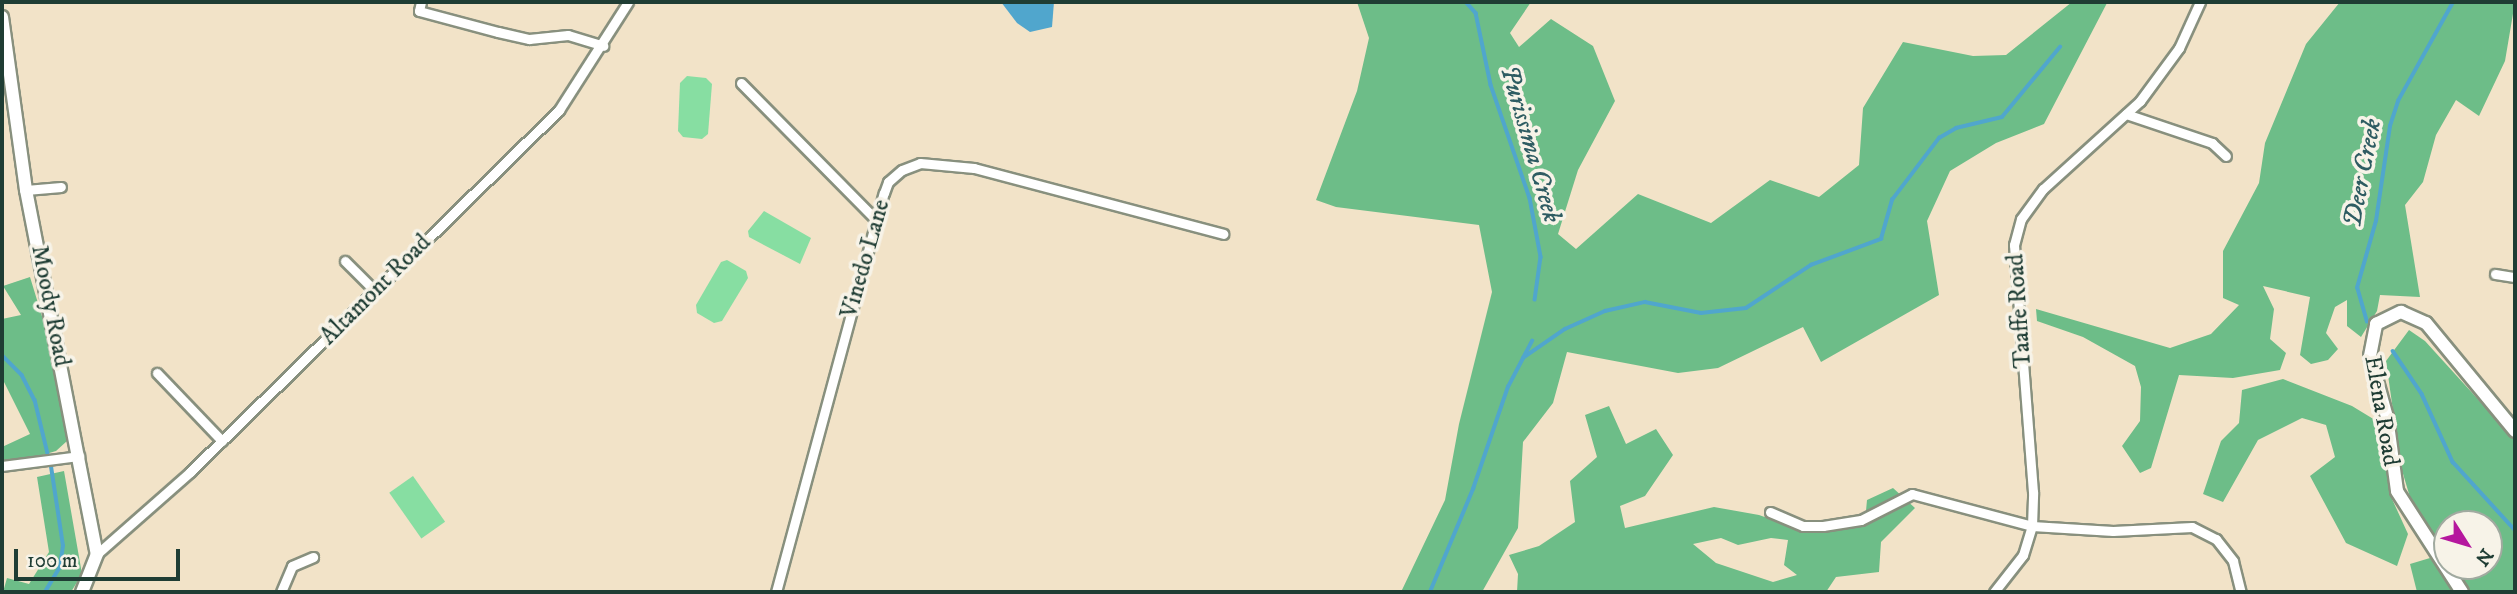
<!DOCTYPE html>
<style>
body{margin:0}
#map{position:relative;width:2517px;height:594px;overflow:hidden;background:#f2e3c8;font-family:"IM FELL DW Pica",serif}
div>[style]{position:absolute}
.green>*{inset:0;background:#87dea2;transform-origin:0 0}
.forest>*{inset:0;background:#6dbd88}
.water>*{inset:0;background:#50a6cd}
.stream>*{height:3.5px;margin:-1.75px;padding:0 1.75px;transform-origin:1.75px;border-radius:1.75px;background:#50a6cd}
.roads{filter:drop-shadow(2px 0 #88907e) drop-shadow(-2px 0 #88907e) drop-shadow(0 2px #88907e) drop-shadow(0 -2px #88907e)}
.street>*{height:9px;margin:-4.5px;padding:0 4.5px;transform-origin:4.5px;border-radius:4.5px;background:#fff}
.secondary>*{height:12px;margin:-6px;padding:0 6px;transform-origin:6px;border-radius:6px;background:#fff}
span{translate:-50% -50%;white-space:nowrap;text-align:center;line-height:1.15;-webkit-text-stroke:7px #f7f3e8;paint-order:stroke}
.street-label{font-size:24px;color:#1f3d34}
.water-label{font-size:26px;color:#2e5c62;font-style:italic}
.frame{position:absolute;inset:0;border:4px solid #1f3d34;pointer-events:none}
.north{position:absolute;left:2433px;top:510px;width:70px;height:70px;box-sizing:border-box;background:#f7f3e8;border:2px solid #a1aaa0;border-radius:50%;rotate:127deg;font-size:19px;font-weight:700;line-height:28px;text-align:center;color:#1f3d34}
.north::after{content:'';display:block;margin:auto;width:24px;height:32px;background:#b5179e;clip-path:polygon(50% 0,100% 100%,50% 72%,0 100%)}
.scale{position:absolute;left:14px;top:549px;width:166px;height:32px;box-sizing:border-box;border:4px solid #1f3d34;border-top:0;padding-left:9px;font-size:21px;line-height:24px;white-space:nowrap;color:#1f3d34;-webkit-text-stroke:5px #f7f3e8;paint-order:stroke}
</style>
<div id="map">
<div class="green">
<i style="clip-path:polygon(687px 76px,706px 78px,712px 84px,708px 134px,702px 139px,683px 137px,678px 131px,680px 83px)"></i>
<i style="clip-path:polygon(764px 211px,811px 238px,800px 264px,749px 237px,748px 231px)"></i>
<i style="clip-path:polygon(727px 260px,746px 271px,748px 278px,722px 321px,714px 323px,697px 313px,696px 305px,721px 262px)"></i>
<i style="left:413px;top:476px;width:56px;height:29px;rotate:55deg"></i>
</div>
<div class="forest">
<i style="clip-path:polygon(1357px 2px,1531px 2px,1510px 33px,1519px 47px,1551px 19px,1593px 46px,1615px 101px,1578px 170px,1558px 234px,1576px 249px,1638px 194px,1711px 223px,1770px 180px,1819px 197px,1859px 165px,1863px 108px,1903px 42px,1973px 56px,2006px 55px,2072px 2px,2107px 3px,2044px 124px,1996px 143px,1950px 171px,1927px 221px,1939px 295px,1821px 362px,1803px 327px,1718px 368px,1678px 373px,1567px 352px,1553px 403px,1523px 442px,1518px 528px,1482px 592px,1401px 592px,1445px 500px,1459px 424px,1492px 292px,1479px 225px,1336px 207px,1316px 200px,1357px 91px,1369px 38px)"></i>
<i style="clip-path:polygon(2340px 2px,2515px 2px,2505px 61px,2479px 116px,2456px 100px,2436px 135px,2423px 182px,2405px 205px,2420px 297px,2380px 295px,2377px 311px,2361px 337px,2347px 326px,2347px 300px,2335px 307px,2326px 333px,2338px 349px,2328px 360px,2311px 364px,2300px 355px,2310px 297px,2263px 286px,2274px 309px,2270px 339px,2286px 353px,2280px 370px,2233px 378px,2179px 375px,2151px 468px,2140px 473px,2122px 446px,2140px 421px,2141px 387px,2135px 366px,2083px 337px,2037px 321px,2036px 309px,2170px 348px,2211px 334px,2239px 305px,2223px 298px,2223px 251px,2259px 183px,2265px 143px,2306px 44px)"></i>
<i style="clip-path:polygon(30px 277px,52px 349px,67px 441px,56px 451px,2px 467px,2px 447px,30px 434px,2px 378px,2px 319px,21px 315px,3px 286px)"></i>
<i style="clip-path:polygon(2409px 330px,2425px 341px,2515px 440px,2515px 592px,2470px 592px,2455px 566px,2489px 566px,2489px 524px,2447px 524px,2447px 554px,2412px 504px,2401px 467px,2386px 361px)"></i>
<i style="clip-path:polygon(2283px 379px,2352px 406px,2375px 420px,2388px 451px,2392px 499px,2408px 534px,2397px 566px,2346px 543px,2310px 476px,2335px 457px,2326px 425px,2302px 418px,2258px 440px,2223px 502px,2203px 494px,2221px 441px,2239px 423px,2242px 390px)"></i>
<i style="clip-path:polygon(evenodd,1609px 406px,1626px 444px,1656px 429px,1673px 455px,1645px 496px,1620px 506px,1625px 528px,1714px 507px,1759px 515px,1804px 531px,1865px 522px,1867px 500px,1893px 488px,1915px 508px,1881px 542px,1879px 572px,1836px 577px,1826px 592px,1517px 592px,1518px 574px,1509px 555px,1539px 546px,1575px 522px,1570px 481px,1597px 457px,1585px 415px,1609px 406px,1721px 538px,1738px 545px,1771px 538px,1788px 540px,1784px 565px,1797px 575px,1773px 582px,1716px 563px,1693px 544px,1721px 538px)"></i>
<i style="clip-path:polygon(64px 471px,82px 574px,71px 592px,3px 592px,7px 578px,29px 584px,49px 552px,37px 477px)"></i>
<i style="clip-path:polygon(2430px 558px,2448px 580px,2454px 592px,2417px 592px,2410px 564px)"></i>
</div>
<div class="water">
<i style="clip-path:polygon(1001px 2px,1054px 2px,1052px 27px,1030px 32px,1017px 23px)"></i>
</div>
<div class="stream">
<i style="left:1466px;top:2px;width:15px;rotate:48deg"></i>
<i style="left:1476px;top:13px;width:74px;rotate:78.2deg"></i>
<i style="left:1491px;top:85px;width:120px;rotate:71deg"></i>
<i style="left:1530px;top:198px;width:60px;rotate:79.4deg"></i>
<i style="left:1541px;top:257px;width:43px;rotate:97.9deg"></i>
<i style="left:2367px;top:322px;width:35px;rotate:-106deg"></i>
<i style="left:2357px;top:288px;width:70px;rotate:-74.2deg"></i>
<i style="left:2376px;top:221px;width:96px;rotate:-81.6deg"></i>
<i style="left:2390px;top:126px;width:26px;rotate:-72deg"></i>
<i style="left:2398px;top:101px;width:113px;rotate:-60.9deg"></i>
<i style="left:2393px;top:351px;width:52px;rotate:56deg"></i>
<i style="left:2422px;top:394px;width:75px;rotate:65.5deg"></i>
<i style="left:2453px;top:462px;width:92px;rotate:47.6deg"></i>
<i style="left:2px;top:355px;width:28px;rotate:45deg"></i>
<i style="left:22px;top:375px;width:28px;rotate:63deg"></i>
<i style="left:35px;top:400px;width:60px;rotate:76.4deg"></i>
<i style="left:1523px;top:358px;width:51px;rotate:-34.6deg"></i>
<i style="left:1565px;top:329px;width:44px;rotate:-24.2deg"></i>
<i style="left:1605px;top:311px;width:41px;rotate:-12.7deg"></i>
<i style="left:1645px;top:302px;width:57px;rotate:11.1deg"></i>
<i style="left:1701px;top:313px;width:45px;rotate:-6.3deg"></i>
<i style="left:1746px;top:308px;width:78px;rotate:-33.5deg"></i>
<i style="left:1811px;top:265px;width:75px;rotate:-20.4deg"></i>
<i style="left:1881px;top:239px;width:41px;rotate:-74.2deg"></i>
<i style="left:1892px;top:200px;width:78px;rotate:-52.8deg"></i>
<i style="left:1939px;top:138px;width:20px;rotate:-30deg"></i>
<i style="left:1956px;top:128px;width:47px;rotate:-13.4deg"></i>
<i style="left:2002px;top:117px;width:91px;rotate:-50.4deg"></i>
<i style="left:45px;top:592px;width:29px;rotate:-59deg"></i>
<i style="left:60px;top:567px;width:21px;rotate:-82deg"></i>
<i style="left:63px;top:546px;width:80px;rotate:-98.6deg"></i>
<i style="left:1430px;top:592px;width:112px;rotate:-67.3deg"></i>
<i style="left:1473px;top:489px;width:108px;rotate:-71.1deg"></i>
<i style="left:1508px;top:387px;width:52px;rotate:-62.4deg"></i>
</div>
<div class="roads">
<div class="street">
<i style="left:421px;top:2px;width:9px;rotate:103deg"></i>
<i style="left:419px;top:11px;width:82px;rotate:14.9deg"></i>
<i style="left:498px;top:32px;width:32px;rotate:13deg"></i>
<i style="left:529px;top:39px;width:39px;rotate:-6deg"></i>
<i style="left:568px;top:35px;width:37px;rotate:17deg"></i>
<i style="left:741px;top:83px;width:192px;rotate:45.4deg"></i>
<i style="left:2126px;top:114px;width:91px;rotate:18.6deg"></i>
<i style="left:2212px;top:143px;width:19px;rotate:43deg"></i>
<i style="left:26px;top:190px;width:35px;rotate:-5deg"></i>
<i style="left:345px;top:261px;width:41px;rotate:45deg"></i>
<i style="left:2495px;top:274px;width:20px;rotate:9deg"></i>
<i style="left:157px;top:373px;width:94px;rotate:46.3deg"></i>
<i style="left:2px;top:466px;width:78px;rotate:-7.4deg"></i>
<i style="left:1770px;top:512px;width:36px;rotate:23deg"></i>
<i style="left:1803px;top:526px;width:20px"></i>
<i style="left:1823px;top:526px;width:38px;rotate:-9deg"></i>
<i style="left:1861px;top:520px;width:57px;rotate:-27deg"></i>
<i style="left:1912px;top:494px;width:124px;rotate:14.9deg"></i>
<i style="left:2032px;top:526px;width:81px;rotate:3.5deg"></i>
<i style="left:2113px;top:531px;width:79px;rotate:-2.9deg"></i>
<i style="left:2192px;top:527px;width:27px;rotate:27deg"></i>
<i style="left:2216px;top:539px;width:28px;rotate:52deg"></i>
<i style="left:2233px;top:561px;width:32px;rotate:76deg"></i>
<i style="left:97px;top:554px;width:124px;rotate:-41.4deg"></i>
<i style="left:190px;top:472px;width:517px;rotate:-44.45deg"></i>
<i style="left:559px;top:110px;width:128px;rotate:-57.4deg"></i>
<i style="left:281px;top:592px;width:28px;rotate:-67deg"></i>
<i style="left:292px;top:566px;width:23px;rotate:-23deg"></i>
<i style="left:776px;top:592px;width:413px;rotate:-74.9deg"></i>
<i style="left:884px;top:193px;width:12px;rotate:-70deg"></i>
<i style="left:888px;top:182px;width:18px;rotate:-41deg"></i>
<i style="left:902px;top:170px;width:19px;rotate:-21deg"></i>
<i style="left:920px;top:163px;width:54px;rotate:5.3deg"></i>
<i style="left:974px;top:168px;width:258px;rotate:14.8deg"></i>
<i style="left:1994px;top:592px;width:47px;rotate:-51.9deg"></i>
<i style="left:2023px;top:555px;width:30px;rotate:-73deg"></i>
<i style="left:2032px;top:526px;width:34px;rotate:-88deg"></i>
<i style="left:2033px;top:492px;width:248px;rotate:-94.4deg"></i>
<i style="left:2014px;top:245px;width:27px;rotate:-75deg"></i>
<i style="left:2021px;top:219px;width:37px;rotate:-54deg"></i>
<i style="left:2043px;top:189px;width:131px;rotate:-42.2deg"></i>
<i style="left:2140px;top:101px;width:66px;rotate:-53.7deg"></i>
<i style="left:2179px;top:48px;width:51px;rotate:-65.5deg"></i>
</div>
<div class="secondary">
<i style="left:2px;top:17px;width:175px;rotate:82.1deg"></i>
<i style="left:26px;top:190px;width:371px;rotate:79deg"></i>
<i style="left:97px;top:554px;width:41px;rotate:111.5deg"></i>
<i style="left:2462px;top:592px;width:120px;rotate:-122.8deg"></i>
<i style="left:2397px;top:491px;width:75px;rotate:-97.7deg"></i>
<i style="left:2387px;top:417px;width:63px;rotate:-105.6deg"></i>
<i style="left:2370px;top:356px;width:33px;rotate:-79deg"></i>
<i style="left:2376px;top:324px;width:28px;rotate:-26deg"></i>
<i style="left:2401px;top:312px;width:27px;rotate:24deg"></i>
<i style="left:2426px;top:323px;width:140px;rotate:50.5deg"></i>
</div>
</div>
<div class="street-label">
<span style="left:866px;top:259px;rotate:-74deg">Vinedo Lane</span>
<span style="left:376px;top:290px;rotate:-45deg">Altamont Road</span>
<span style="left:50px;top:306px;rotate:79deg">Moody Road</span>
<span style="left:2020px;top:311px;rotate:-94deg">Taaffe Road</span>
<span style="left:2381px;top:411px;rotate:80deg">Elena Road</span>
</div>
<div class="water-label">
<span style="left:1530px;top:144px;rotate:74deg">Purissima Creek</span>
<span style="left:2363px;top:173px;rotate:-79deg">Deer Creek</span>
</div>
<div class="frame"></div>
<div class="north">N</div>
<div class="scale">100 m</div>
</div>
